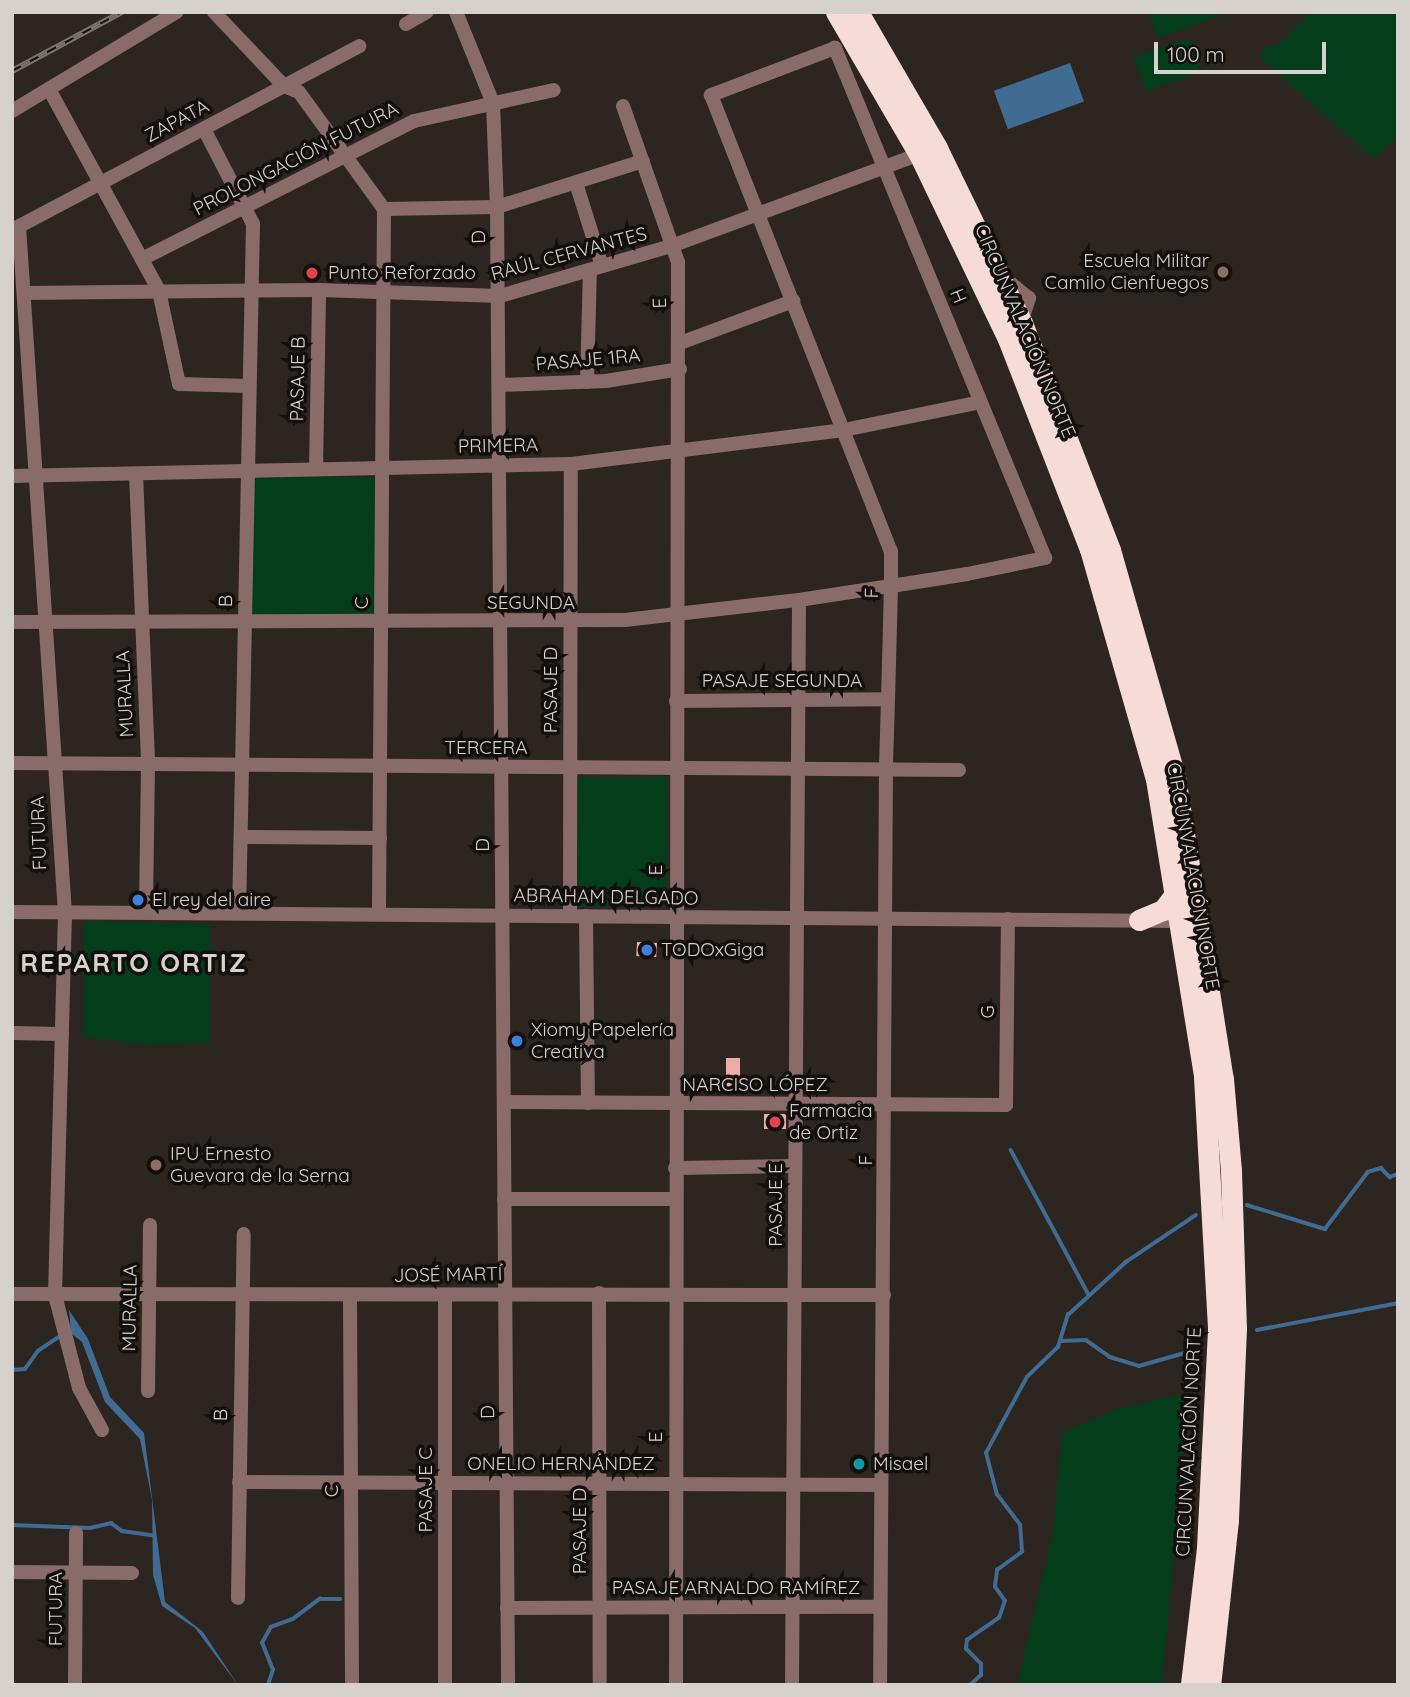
<!DOCTYPE html>
<meta charset="utf-8">
<style>
body{margin:0}
#map{position:relative;width:1410px;height:1697px;overflow:hidden;background:#2d251f;font-family:Quicksand,sans-serif}
div>[style]{position:absolute}
.green>*{inset:0;background:#043d1c;transform-origin:0 0}
.water>*{inset:0;background:#406c94;transform-origin:0 0}
.stream>*{height:3.5px;margin:-1.75px;padding:0 1.75px;transform-origin:1.75px;border-radius:1.75px;background:#406c94}
.building>*{inset:0;background:#eeaba7;transform-origin:0 0}
.minor>*{height:14px;margin:-7px;padding:0 7px;transform-origin:7px;border-radius:7px;background:#896c6a}
.highway>*{height:21px;margin:-10.5px;padding:0 10.5px;transform-origin:10.5px;border-radius:10.5px;background:#f7dbd8}
.rail>*{height:6px;margin-top:-3px;transform-origin:0;background:repeating-linear-gradient(90deg,#120f0c 0 10px,#7b746f 0 20px);box-sizing:border-box;border-block:2px solid #7b746f}
.dots>*{width:19px;height:19px;translate:-50% -50%;box-sizing:border-box;border:4px solid #120f0c;border-radius:50%}
span{translate:-50% -50%;white-space:nowrap;text-align:center;line-height:1.15;-webkit-text-stroke:7px #120f0c;paint-order:stroke}
.street-label{font-size:19px;color:#d6d1cd}
.poi-label{font-size:19px;color:#d6d1cd}
.right{translate:-100% -50%;text-align:right}
.left{translate:0 -50%;text-align:left}
.district-label{font-size:26px;color:#d6d1cd;font-weight:700;letter-spacing:2px}
.frame{position:absolute;inset:0;border:14px solid #d6d1cd;pointer-events:none}
.scale{position:absolute;left:1154px;top:42px;width:172px;height:32px;box-sizing:border-box;border:4px solid #d6d1cd;border-top:0;padding-left:9px;font-size:21px;line-height:24px;white-space:nowrap;color:#d6d1cd;-webkit-text-stroke:5px #120f0c;paint-order:stroke}
</style>
<div id="map">
<div class="green">
<i style="clip-path:polygon(1148px 12px,1222px 12px,1223px 15px,1157px 38px)"></i>
<i style="clip-path:polygon(1312px 12px,1398px 12px,1398px 137px,1374px 159px,1260px 58px,1264px 47px,1276px 46px)"></i>
<i style="left:1189px;top:38px;width:36px;height:58px;rotate:71deg"></i>
<i style="left:254px;top:475px;width:123px;height:139px;rotate:1deg"></i>
<i style="left:578px;top:777px;width:89px;height:130px"></i>
<i style="clip-path:polygon(84px 921px,210px 924px,210px 1042px,145px 1045px,83px 1037px)"></i>
<i style="clip-path:polygon(1189px 1392px,1162px 1685px,1017px 1685px,1053px 1532px,1062px 1433px,1114px 1410px)"></i>
</div>
<div class="water">
<i style="left:1070px;top:63px;width:41px;height:81px;rotate:70deg"></i>
<i style="clip-path:polygon(69px 1310px,88px 1339px,110px 1397px,144px 1433px,165px 1602px,203px 1632px,238px 1685px,195px 1628px,162px 1606px,153px 1575px,152px 1500px,140px 1439px,105px 1402px,82px 1342px,71px 1333px)"></i>
</div>
<div class="stream">
<i style="left:1011px;top:1150px;width:165px;rotate:61.7deg"></i>
<i style="left:1247px;top:1205px;width:82px;rotate:17.1deg"></i>
<i style="left:1325px;top:1229px;width:71px;rotate:-53deg"></i>
<i style="left:1368px;top:1172px;width:14px;rotate:-17deg"></i>
<i style="left:1381px;top:1168px;width:13px;rotate:45deg"></i>
<i style="left:1390px;top:1177px;width:9px;rotate:-21deg"></i>
<i style="left:1257px;top:1330px;width:144px;rotate:-10.8deg"></i>
<i style="left:1060px;top:1341px;width:26px;rotate:-2deg"></i>
<i style="left:1086px;top:1340px;width:29px;rotate:35deg"></i>
<i style="left:1110px;top:1357px;width:30px;rotate:17deg"></i>
<i style="left:1139px;top:1366px;width:58px;rotate:-15.9deg"></i>
<i style="left:12px;top:1370px;width:13px;rotate:-4deg"></i>
<i style="left:25px;top:1369px;width:22px;rotate:-54deg"></i>
<i style="left:38px;top:1351px;width:25px;rotate:-34deg"></i>
<i style="left:12px;top:1525px;width:78px;rotate:2.2deg"></i>
<i style="left:90px;top:1528px;width:22px;rotate:-13deg"></i>
<i style="left:111px;top:1523px;width:14px;rotate:36deg"></i>
<i style="left:122px;top:1531px;width:30px;rotate:8deg"></i>
<i style="left:268px;top:1685px;width:16px;rotate:-72deg"></i>
<i style="left:273px;top:1670px;width:29px;rotate:-112deg"></i>
<i style="left:262px;top:1643px;width:18px;rotate:-61deg"></i>
<i style="left:271px;top:1627px;width:23px;rotate:-20deg"></i>
<i style="left:293px;top:1619px;width:34px;rotate:-37deg"></i>
<i style="left:320px;top:1599px;width:20px"></i>
<i style="left:970px;top:1685px;width:15px;rotate:-42deg"></i>
<i style="left:981px;top:1675px;width:11px;rotate:-90deg"></i>
<i style="left:981px;top:1664px;width:21px;rotate:-135deg"></i>
<i style="left:966px;top:1649px;width:9px;rotate:-84deg"></i>
<i style="left:967px;top:1640px;width:39px;rotate:-35deg"></i>
<i style="left:999px;top:1618px;width:18px;rotate:-71deg"></i>
<i style="left:1005px;top:1601px;width:17px;rotate:-126deg"></i>
<i style="left:995px;top:1587px;width:17px;rotate:-83deg"></i>
<i style="left:997px;top:1570px;width:31px;rotate:-36deg"></i>
<i style="left:1022px;top:1552px;width:27px;rotate:-94deg"></i>
<i style="left:1020px;top:1525px;width:38px;rotate:-127deg"></i>
<i style="left:997px;top:1495px;width:43px;rotate:-104.7deg"></i>
<i style="left:986px;top:1453px;width:86px;rotate:-61.7deg"></i>
<i style="left:1027px;top:1377px;width:43px;rotate:-44.1deg"></i>
<i style="left:1058px;top:1347px;width:34px;rotate:-73deg"></i>
<i style="left:1068px;top:1315px;width:79px;rotate:-42.4deg"></i>
<i style="left:1126px;top:1262px;width:84px;rotate:-33.9deg"></i>
</div>
<div class="building">
<i style="left:637px;top:942px;width:20px;height:14px;rotate:3deg"></i>
<i style="left:726px;top:1058px;width:14px;height:32px"></i>
<i style="left:764px;top:1114px;width:22px;height:15px"></i>
</div>
<div class="minor">
<i style="left:214px;top:12px;width:102px;rotate:46.6deg"></i>
<i style="left:284px;top:86px;width:16px;rotate:22deg"></i>
<i style="left:299px;top:92px;width:145px;rotate:54deg"></i>
<i style="left:384px;top:209px;width:705px;rotate:90.41deg"></i>
<i style="left:456px;top:12px;width:98px;rotate:67.9deg"></i>
<i style="left:493px;top:103px;width:104px;rotate:87.8deg"></i>
<i style="left:497px;top:207px;width:1478px;rotate:89.57deg"></i>
<i style="left:406px;top:24px;width:24px;rotate:-30deg"></i>
<i style="left:49px;top:89px;width:230px;rotate:61.4deg"></i>
<i style="left:159px;top:291px;width:95px;rotate:77.9deg"></i>
<i style="left:179px;top:384px;width:70px;rotate:1.6deg"></i>
<i style="left:623px;top:106px;width:165px;rotate:70.6deg"></i>
<i style="left:678px;top:262px;width:1423px;rotate:90.08deg"></i>
<i style="left:12px;top:111px;width:192px;rotate:-31deg"></i>
<i style="left:204px;top:129px;width:107px;rotate:62.7deg"></i>
<i style="left:253px;top:224px;width:689px;rotate:91.16deg"></i>
<i style="left:576px;top:183px;width:87px;rotate:72.6deg"></i>
<i style="left:384px;top:209px;width:113px;rotate:-1deg"></i>
<i style="left:497px;top:207px;width:153px;rotate:-17.5deg"></i>
<i style="left:19px;top:226px;width:689px;rotate:86.17deg"></i>
<i style="left:65px;top:913px;width:382px;rotate:91.5deg"></i>
<i style="left:55px;top:1295px;width:96px;rotate:75.5deg"></i>
<i style="left:79px;top:1388px;width:48px;rotate:61.3deg"></i>
<i style="left:12px;top:230px;width:393px;rotate:-27.9deg"></i>
<i style="left:142px;top:259px;width:305px;rotate:-26.9deg"></i>
<i style="left:414px;top:121px;width:143px;rotate:-12.5deg"></i>
<i style="left:1004px;top:278px;width:32px;rotate:39deg"></i>
<i style="left:1029px;top:298px;width:28px;rotate:108deg"></i>
<i style="left:25px;top:293px;width:294px;rotate:-0.6deg"></i>
<i style="left:319px;top:290px;width:181px;rotate:1.9deg"></i>
<i style="left:500px;top:296px;width:181px;rotate:-16.3deg"></i>
<i style="left:674px;top:245px;width:269px;rotate:-20.3deg"></i>
<i style="left:680px;top:343px;width:121px;rotate:-20.4deg"></i>
<i style="left:587px;top:382px;width:112px;rotate:-88.5deg"></i>
<i style="left:500px;top:385px;width:106px;rotate:-2.2deg"></i>
<i style="left:606px;top:381px;width:75px;rotate:-9.2deg"></i>
<i style="left:316px;top:469px;width:179px;rotate:-89deg"></i>
<i style="left:136px;top:474px;width:291px;rotate:87.6deg"></i>
<i style="left:148px;top:765px;width:147px;rotate:90.8deg"></i>
<i style="left:12px;top:476px;width:559px;rotate:-1.23deg"></i>
<i style="left:571px;top:464px;width:275px;rotate:-7.1deg"></i>
<i style="left:844px;top:430px;width:139px;rotate:-11.6deg"></i>
<i style="left:12px;top:622px;width:613px;rotate:-0.19deg"></i>
<i style="left:625px;top:620px;width:175px;rotate:-6.6deg"></i>
<i style="left:799px;top:600px;width:93px;rotate:-8.7deg"></i>
<i style="left:891px;top:586px;width:13px;rotate:-9deg"></i>
<i style="left:904px;top:584px;width:64px;rotate:-9deg"></i>
<i style="left:967px;top:574px;width:80px;rotate:-11.6deg"></i>
<i style="left:1045px;top:558px;width:552px;rotate:-112.38deg"></i>
<i style="left:835px;top:48px;width:133px;rotate:159.2deg"></i>
<i style="left:711px;top:95px;width:490px;rotate:68.5deg"></i>
<i style="left:891px;top:551px;width:35px;rotate:90deg"></i>
<i style="left:891px;top:586px;width:113px;rotate:91.5deg"></i>
<i style="left:888px;top:699px;width:69px;rotate:91.7deg"></i>
<i style="left:886px;top:768px;width:917px;rotate:90.37deg"></i>
<i style="left:676px;top:701px;width:212px;rotate:-0.5deg"></i>
<i style="left:12px;top:763px;width:947px;rotate:0.42deg"></i>
<i style="left:241px;top:837px;width:139px;rotate:0.4deg"></i>
<i style="left:12px;top:912px;width:1175px;rotate:0.44deg"></i>
<i style="left:570px;top:915px;width:451px;rotate:-89.9deg"></i>
<i style="left:586px;top:916px;width:187px;rotate:89.4deg"></i>
<i style="left:12px;top:1033px;width:50px;rotate:1.1deg"></i>
<i style="left:504px;top:1102px;width:502px;rotate:0.34deg"></i>
<i style="left:1006px;top:1105px;width:186px;rotate:-89.4deg"></i>
<i style="left:675px;top:1168px;width:120px;rotate:-1deg"></i>
<i style="left:504px;top:1199px;width:171px"></i>
<i style="left:599px;top:1293px;width:392px;rotate:89.9deg"></i>
<i style="left:12px;top:1294px;width:872px;rotate:0.07deg"></i>
<i style="left:350px;top:1297px;width:388px;rotate:89.7deg"></i>
<i style="left:148px;top:1391px;width:166px;rotate:-89.3deg"></i>
<i style="left:239px;top:1482px;width:642px;rotate:0.27deg"></i>
<i style="left:12px;top:1572px;width:120px;rotate:0.5deg"></i>
<i style="left:238px;top:1598px;width:364px;rotate:-89.1deg"></i>
<i style="left:507px;top:1608px;width:373px;rotate:-0.2deg"></i>
<i style="left:75px;top:1685px;width:152px;rotate:-89.6deg"></i>
<i style="left:445px;top:1685px;width:390px;rotate:-90deg"></i>
<i style="left:792px;top:1685px;width:1085px;rotate:-89.63deg"></i>
</div>
<div class="highway">
<i style="left:836px;top:12px;width:164px;rotate:59.7deg"></i>
<i style="left:919px;top:154px;width:205px;rotate:64.3deg"></i>
<i style="left:1008px;top:339px;width:225px;rotate:68.7deg"></i>
<i style="left:1090px;top:549px;width:239px;rotate:74deg"></i>
<i style="left:1156px;top:779px;width:302px;rotate:80.8deg"></i>
<i style="left:1204px;top:1077px;width:253px;rotate:86.8deg"></i>
<i style="left:1218px;top:1330px;width:218px;rotate:92.9deg"></i>
<i style="left:1207px;top:1548px;width:138px;rotate:96.7deg"></i>
<i style="left:858px;top:12px;width:157px;rotate:59.8deg"></i>
<i style="left:937px;top:148px;width:195px;rotate:64.1deg"></i>
<i style="left:1022px;top:323px;width:243px;rotate:68.8deg"></i>
<i style="left:1110px;top:550px;width:236px;rotate:74deg"></i>
<i style="left:1175px;top:777px;width:306px;rotate:81deg"></i>
<i style="left:1223px;top:1079px;width:92px;rotate:85deg"></i>
<i style="left:1231px;top:1171px;width:157px;rotate:88.2deg"></i>
<i style="left:1236px;top:1328px;width:192px;rotate:92.4deg"></i>
<i style="left:1228px;top:1520px;width:166px;rotate:96.2deg"></i>
<i style="left:1139px;top:920px;width:26px;rotate:-23deg"></i>
<i style="left:1163px;top:910px;width:20px;rotate:-53deg"></i>
</div>
<div class="rail">
<i style="left:12px;top:71px;width:125px;rotate:-28.2deg"></i>
</div>
<div class="dots">
<i style="left:1223px;top:272px;background:#8d6e63"></i>
<i style="left:312px;top:273px;background:#e0444e"></i>
<i style="left:138px;top:900px;background:#3f7fe0"></i>
<i style="left:647px;top:950px;background:#3f7fe0"></i>
<i style="left:517px;top:1041px;background:#3f7fe0"></i>
<i style="left:775px;top:1122px;background:#e0444e"></i>
<i style="left:156px;top:1165px;background:#8d6e63"></i>
<i style="left:859px;top:1464px;background:#0f9aa8"></i>
</div>
<div class="street-label">
<span style="left:177px;top:121px;rotate:-28deg">ZAPATA</span>
<span style="left:296px;top:159px;rotate:-27deg">PROLONGACIÓN FUTURA</span>
<span style="left:479px;top:237px;rotate:-92deg">D</span>
<span style="left:569px;top:254px;rotate:-15deg">RAÚL CERVANTES</span>
<span style="left:958px;top:296px;rotate:68deg">H</span>
<span style="left:660px;top:303px;rotate:-92deg">E</span>
<span style="left:1025px;top:331px;rotate:67deg">CIRCUNVALACIÓN NORTE</span>
<span style="left:588px;top:360px;rotate:-5deg">PASAJE 1RA</span>
<span style="left:298px;top:379px;rotate:-89deg">PASAJE B</span>
<span style="left:498px;top:446px;rotate:-1deg">PRIMERA</span>
<span style="left:872px;top:593px;rotate:-89deg">F</span>
<span style="left:226px;top:601px;rotate:-89deg">B</span>
<span style="left:362px;top:603px;rotate:-90deg">C</span>
<span style="left:531px;top:603px">SEGUNDA</span>
<span style="left:782px;top:681px">PASAJE SEGUNDA</span>
<span style="left:551px;top:690px;rotate:-90deg">PASAJE D</span>
<span style="left:125px;top:694px;rotate:-93deg">MURALLA</span>
<span style="left:486px;top:748px">TERCERA</span>
<span style="left:39px;top:833px;rotate:-92deg">FUTURA</span>
<span style="left:483px;top:845px;rotate:-90deg">D</span>
<span style="left:656px;top:870px;rotate:-90deg">E</span>
<span style="left:1193px;top:876px;rotate:80deg">CIRCUNVALACIÓN NORTE</span>
<span style="left:606px;top:897px;rotate:1deg">ABRAHAM DELGADO</span>
<span style="left:988px;top:1012px;rotate:-90deg">G</span>
<span style="left:755px;top:1085px">NARCISO LÓPEZ</span>
<span style="left:866px;top:1160px;rotate:-90deg">F</span>
<span style="left:776px;top:1205px;rotate:-90deg">PASAJE E</span>
<span style="left:448px;top:1275px;rotate:-1deg">JOSÉ MARTÍ</span>
<span style="left:130px;top:1308px;rotate:-89deg">MURALLA</span>
<span style="left:488px;top:1412px;rotate:-91deg">D</span>
<span style="left:221px;top:1415px;rotate:-89deg">B</span>
<span style="left:656px;top:1437px;rotate:-90deg">E</span>
<span style="left:1189px;top:1442px;rotate:-87deg">CIRCUNVALACIÓN NORTE</span>
<span style="left:561px;top:1464px">ONELIO HERNÁNDEZ</span>
<span style="left:426px;top:1490px;rotate:-90deg">PASAJE C</span>
<span style="left:332px;top:1491px;rotate:-90deg">C</span>
<span style="left:580px;top:1531px;rotate:-90deg">PASAJE D</span>
<span style="left:736px;top:1588px">PASAJE ARNALDO RAMÍREZ</span>
<span style="left:56px;top:1609px;rotate:-90deg">FUTURA</span>
</div>
<div class="poi-label">
<span class="right" style="left:1209px;top:272px">Escuela Militar<br>Camilo Cienfuegos</span>
<span class="left" style="left:328px;top:273px">Punto Reforzado</span>
<span class="left" style="left:152px;top:900px">El rey del aire</span>
<span class="left" style="left:661px;top:950px">TODOxGiga</span>
<span class="left" style="left:531px;top:1041px">Xiomy Papelería<br>Creativa</span>
<span class="left" style="left:789px;top:1122px">Farmacia<br>de Ortiz</span>
<span class="left" style="left:170px;top:1165px">IPU Ernesto<br>Guevara de la Serna</span>
<span class="left" style="left:873px;top:1464px">Misael</span>
</div>
<div class="district-label">
<span style="left:134px;top:963px">REPARTO ORTIZ</span>
</div>
<div class="frame"></div>
<div class="scale">100 m</div>
</div>
